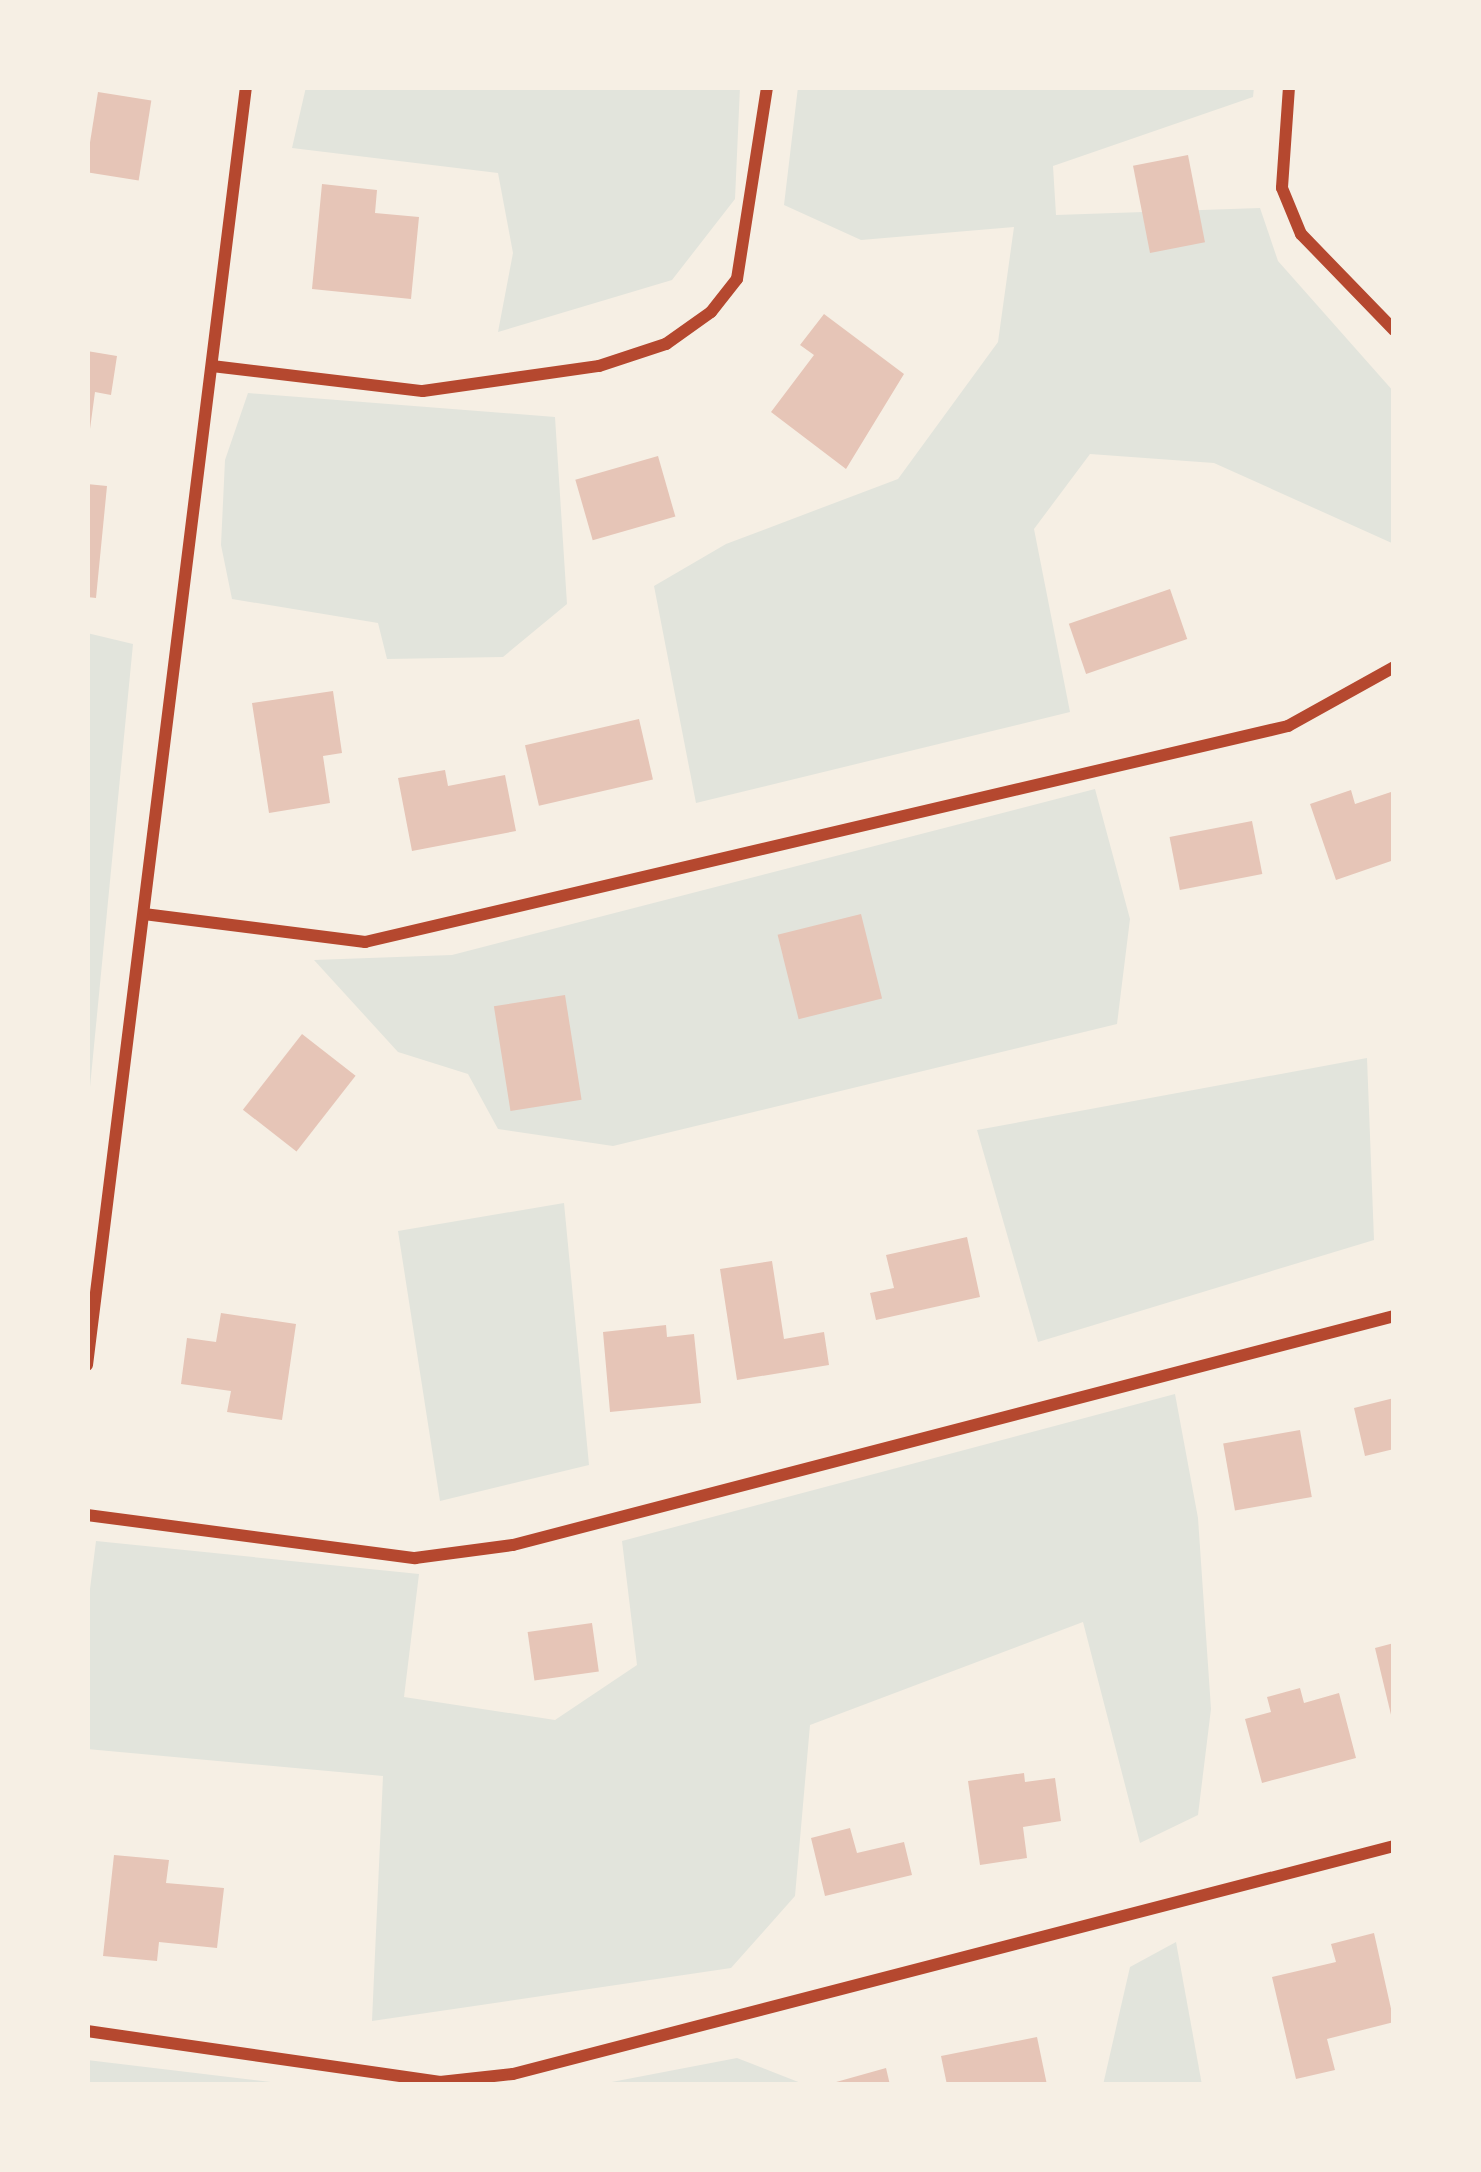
<!DOCTYPE html>
<style>
body{margin:0}
#map{position:relative;width:1481px;height:2172px;overflow:hidden;background:#f6efe4;font-family:Commissioner,sans-serif}
div>[style]{position:absolute}
.green>*{inset:0;background:#e2e4dc}
.building>*{inset:0;background:#e6c5b7;transform-origin:0 0}
.minor>*{height:12px;margin:-6px;padding:0 6px;transform-origin:6px;border-radius:6px;background:#b5482f}
span{translate:-50% -50%;white-space:nowrap;text-align:center;line-height:1.15;-webkit-text-stroke:10px #f6efe4;paint-order:stroke}
.frame{position:absolute;inset:0;border:90px solid #f6efe4;pointer-events:none}
</style>
<div id="map">
<div class="green">
<i style="clip-path:polygon(306px 87px,740px 87px,735px 199px,672px 280px,498px 332px,513px 253px,498px 173px,292px 148px)"></i>
<i style="clip-path:polygon(798px 87px,1254px 87px,1253px 97px,1053px 166px,1056px 215px,1260px 208px,1278px 261px,1394px 392px,1394px 544px,1214px 463px,1090px 454px,1034px 529px,1070px 712px,696px 803px,654px 586px,726px 544px,898px 479px,998px 342px,1014px 227px,861px 240px,784px 205px)"></i>
<i style="clip-path:polygon(248px 393px,555px 417px,567px 604px,503px 657px,387px 659px,378px 623px,232px 599px,221px 545px,225px 460px)"></i>
<i style="clip-path:polygon(87px 633px,133px 644px,87px 1118px)"></i>
<i style="clip-path:polygon(1095px 789px,1130px 919px,1117px 1024px,613px 1146px,498px 1129px,468px 1074px,398px 1052px,314px 960px,452px 955px)"></i>
<i style="clip-path:polygon(1367px 1058px,1374px 1240px,1038px 1342px,977px 1130px)"></i>
<i style="clip-path:polygon(564px 1203px,589px 1465px,440px 1501px,398px 1231px)"></i>
<i style="clip-path:polygon(1175px 1394px,1198px 1518px,1211px 1709px,1198px 1815px,1140px 1843px,1083px 1622px,810px 1725px,795px 1896px,731px 1968px,372px 2021px,383px 1776px,87px 1749px,87px 1613px,96px 1541px,419px 1574px,404px 1697px,555px 1720px,637px 1665px,622px 1541px)"></i>
<i style="clip-path:polygon(1176px 1942px,1202px 2085px,1103px 2085px,1130px 1967px)"></i>
<i style="clip-path:polygon(737px 2058px,806px 2085px,596px 2085px)"></i>
<i style="clip-path:polygon(87px 2060px,296px 2085px,87px 2085px)"></i>
</div>
<div class="building">
<i style="left:98px;top:92px;width:54px;height:81px;rotate:9deg"></i>
<i style="left:1188px;top:155px;width:89px;height:56px;rotate:79deg"></i>
<i style="clip-path:polygon(322px 184px,377px 190px,375px 213px,419px 217px,411px 299px,312px 289px)"></i>
<i style="clip-path:polygon(824px 314px,904px 374px,846px 469px,771px 412px,814px 355px,800px 345px)"></i>
<i style="clip-path:polygon(87px 351px,117px 356px,111px 395px,95px 392px,90px 429px)"></i>
<i style="left:658px;top:456px;width:63px;height:86px;rotate:74deg"></i>
<i style="clip-path:polygon(87px 484px,107px 486px,96px 598px,87px 597px)"></i>
<i style="left:1170px;top:589px;width:53px;height:107px;rotate:71deg"></i>
<i style="clip-path:polygon(333px 691px,342px 753px,323px 756px,330px 803px,269px 813px,252px 703px)"></i>
<i style="left:639px;top:719px;width:62px;height:117px;rotate:77deg"></i>
<i style="clip-path:polygon(445px 770px,448px 786px,505px 775px,516px 831px,412px 851px,398px 778px)"></i>
<i style="clip-path:polygon(1351px 790px,1355px 804px,1394px 791px,1394px 860px,1336px 880px,1310px 804px)"></i>
<i style="left:1252px;top:821px;width:54px;height:84px;rotate:79deg"></i>
<i style="left:861px;top:914px;width:87px;height:86px;rotate:76deg"></i>
<i style="left:565px;top:995px;width:106px;height:72px;rotate:81deg"></i>
<i style="left:302px;top:1034px;width:68px;height:96px;rotate:38deg"></i>
<i style="clip-path:polygon(967px 1237px,980px 1297px,876px 1320px,870px 1293px,894px 1288px,886px 1255px)"></i>
<i style="clip-path:polygon(772px 1261px,784px 1339px,824px 1332px,829px 1365px,737px 1380px,720px 1269px)"></i>
<i style="clip-path:polygon(221px 1313px,296px 1324px,282px 1420px,227px 1412px,231px 1391px,181px 1384px,187px 1338px,216px 1342px)"></i>
<i style="clip-path:polygon(666px 1325px,667px 1337px,694px 1334px,701px 1403px,610px 1412px,603px 1332px)"></i>
<i style="clip-path:polygon(1394px 1398px,1394px 1449px,1365px 1456px,1354px 1408px)"></i>
<i style="left:1300px;top:1430px;width:68px;height:78px;rotate:80deg"></i>
<i style="left:592px;top:1623px;width:49px;height:65px;rotate:82deg"></i>
<i style="clip-path:polygon(1394px 1643px,1394px 1719px,1392px 1719px,1375px 1648px)"></i>
<i style="clip-path:polygon(1300px 1688px,1304px 1703px,1339px 1693px,1356px 1758px,1262px 1783px,1245px 1719px,1271px 1712px,1267px 1697px)"></i>
<i style="clip-path:polygon(1024px 1773px,1025px 1782px,1055px 1778px,1061px 1821px,1023px 1827px,1027px 1858px,980px 1865px,968px 1781px)"></i>
<i style="clip-path:polygon(850px 1828px,857px 1853px,904px 1842px,912px 1875px,825px 1896px,811px 1838px)"></i>
<i style="clip-path:polygon(114px 1855px,169px 1860px,166px 1883px,224px 1888px,217px 1948px,159px 1942px,157px 1961px,103px 1956px)"></i>
<i style="clip-path:polygon(1374px 1933px,1394px 2022px,1327px 2039px,1335px 2070px,1296px 2079px,1272px 1977px,1336px 1962px,1331px 1944px)"></i>
<i style="clip-path:polygon(1037px 2037px,1047px 2085px,947px 2085px,941px 2056px)"></i>
<i style="clip-path:polygon(886px 2068px,890px 2085px,829px 2085px,829px 2084px)"></i>
</div>
<div class="minor">
<i style="left:1289px;top:87px;width:101px;rotate:94deg"></i>
<i style="left:1282px;top:188px;width:50px;rotate:67.6deg"></i>
<i style="left:1301px;top:234px;width:134px;rotate:45.9deg"></i>
<i style="left:212px;top:366px;width:212px;rotate:6.8deg"></i>
<i style="left:423px;top:391px;width:178px;rotate:-8.1deg"></i>
<i style="left:599px;top:366px;width:71px;rotate:-18.2deg"></i>
<i style="left:666px;top:344px;width:55px;rotate:-35.4deg"></i>
<i style="left:711px;top:312px;width:42px;rotate:-51.8deg"></i>
<i style="left:737px;top:279px;width:194px;rotate:-81.1deg"></i>
<i style="left:144px;top:914px;width:223px;rotate:7.2deg"></i>
<i style="left:365px;top:942px;width:948px;rotate:-13.17deg"></i>
<i style="left:1288px;top:726px;width:121px;rotate:-29.1deg"></i>
<i style="left:87px;top:1365px;width:1288px;rotate:-82.91deg"></i>
<i style="left:87px;top:1515px;width:331px;rotate:7.5deg"></i>
<i style="left:415px;top:1558px;width:99px;rotate:-7.6deg"></i>
<i style="left:513px;top:1545px;width:910px;rotate:-14.57deg"></i>
<i style="left:87px;top:2031px;width:357px;rotate:8.2deg"></i>
<i style="left:440px;top:2082px;width:73px;rotate:-6.3deg"></i>
<i style="left:513px;top:2074px;width:910px;rotate:-14.51deg"></i>
</div>
<div class="frame"></div>
</div>
